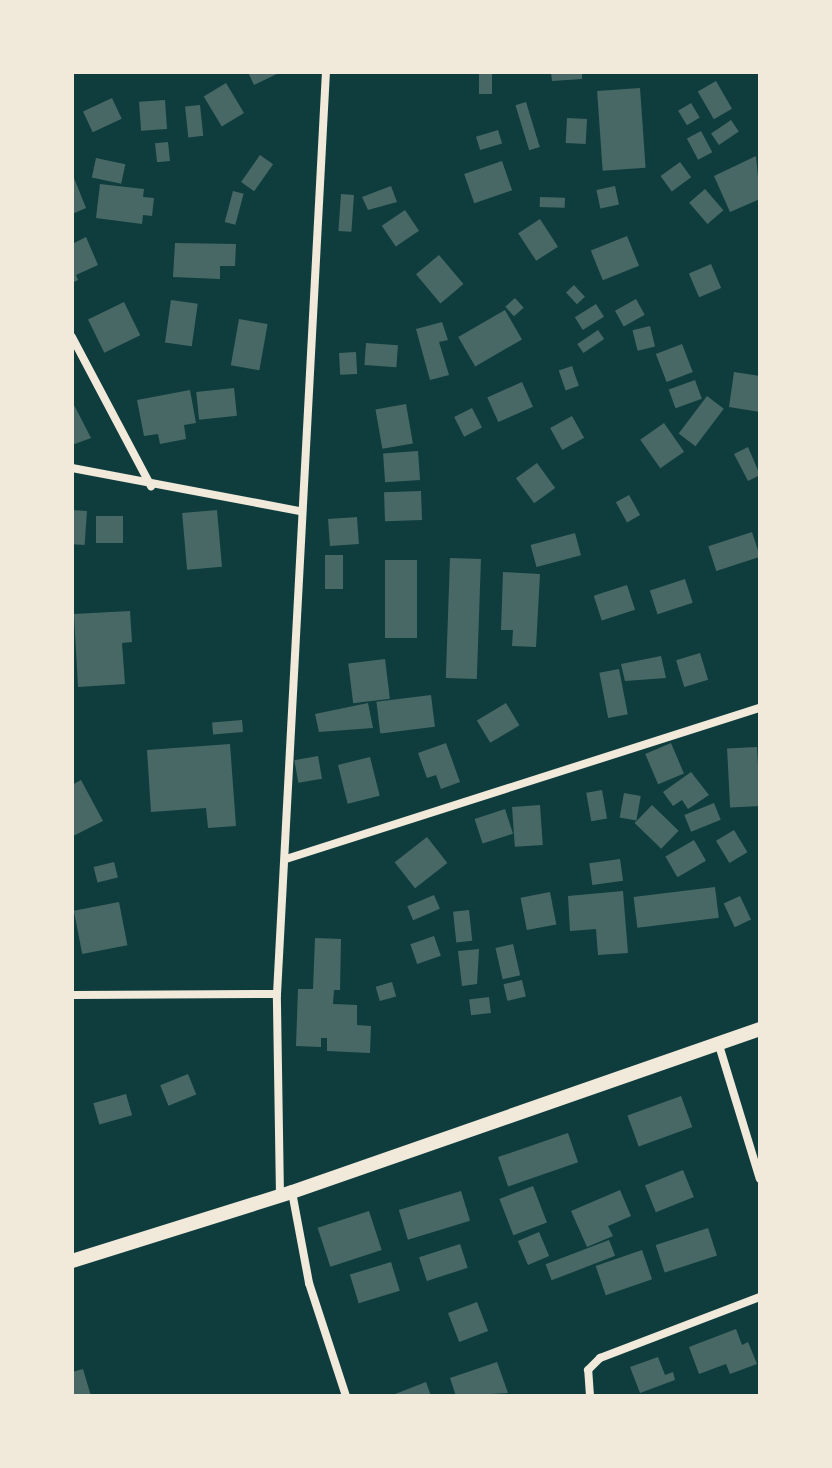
<!DOCTYPE html>
<style>
body{margin:0}
#map{position:relative;width:832px;height:1468px;overflow:hidden;background:#0f3d3e;font-family:"Source Sans 3",sans-serif}
div>[style]{position:absolute}
.building>*{inset:0;background:#486865;transform-origin:0 0}
.minor>*{height:8px;margin:-4px;padding:0 4px;transform-origin:4px;border-radius:4px;background:#f1e9da}
.tertiary>*{height:14px;margin:-7px;padding:0 7px;transform-origin:7px;border-radius:7px;background:#f1e9da}
span{translate:-50% -50%;white-space:nowrap;text-align:center;line-height:1.15;-webkit-text-stroke:8px #f1e9da;paint-order:stroke}
.frame{position:absolute;inset:0;border:74px solid #f1e9da;pointer-events:none}
</style>
<div id="map">
<div class="building">
<i style="clip-path:polygon(248px 72px,281px 72px,254px 85px)"></i>
<i style="left:479px;top:72px;width:13px;height:22px"></i>
<i style="clip-path:polygon(551px 72px,582px 72px,582px 79px,552px 81px)"></i>
<i style="left:716px;top:81px;width:32px;height:21px;rotate:60deg"></i>
<i style="left:226px;top:83px;width:35px;height:26px;rotate:59deg"></i>
<i style="left:640px;top:88px;width:80px;height:43px;rotate:86deg"></i>
<i style="left:112px;top:98px;width:23px;height:32px;rotate:65deg"></i>
<i style="left:165px;top:100px;width:29px;height:26px;rotate:86deg"></i>
<i style="left:526px;top:102px;width:47px;height:11px;rotate:73deg"></i>
<i style="left:691px;top:103px;width:17px;height:15px;rotate:59deg"></i>
<i style="left:200px;top:105px;width:31px;height:15px;rotate:84deg"></i>
<i style="left:567px;top:118px;width:20px;height:25px;rotate:3deg"></i>
<i style="left:731px;top:120px;width:14px;height:24px;rotate:56deg"></i>
<i style="left:498px;top:130px;width:14px;height:23px;rotate:73deg"></i>
<i style="left:701px;top:131px;width:24px;height:16px;rotate:62deg"></i>
<i style="left:168px;top:142px;width:19px;height:13px;rotate:84deg"></i>
<i style="left:260px;top:155px;width:16px;height:33px;rotate:35deg"></i>
<i style="clip-path:polygon(756px 156px,760px 199px,730px 212px,714px 176px)"></i>
<i style="left:96px;top:158px;width:30px;height:20px;rotate:12deg"></i>
<i style="left:502px;top:161px;width:31px;height:40px;rotate:71deg"></i>
<i style="left:680px;top:162px;width:19px;height:24px;rotate:54deg"></i>
<i style="clip-path:polygon(74px 178px,86px 208px,72px 214px,72px 179px)"></i>
<i style="clip-path:polygon(100px 184px,144px 189px,143px 197px,154px 198px,152px 216px,143px 215px,142px 224px,96px 218px)"></i>
<i style="clip-path:polygon(391px 186px,397px 202px,368px 210px,362px 197px)"></i>
<i style="left:615px;top:186px;width:19px;height:19px;rotate:78deg"></i>
<i style="left:705px;top:189px;width:28px;height:21px;rotate:49deg"></i>
<i style="left:233px;top:191px;width:11px;height:32px;rotate:15deg"></i>
<i style="left:341px;top:194px;width:13px;height:37px;rotate:4deg"></i>
<i style="left:540px;top:197px;width:25px;height:10px;rotate:2deg"></i>
<i style="left:405px;top:210px;width:25px;height:28px;rotate:56deg"></i>
<i style="left:540px;top:219px;width:33px;height:26px;rotate:57deg"></i>
<i style="left:627px;top:236px;width:32px;height:39px;rotate:68deg"></i>
<i style="clip-path:polygon(86px 237px,98px 265px,76px 275px,78px 280px,72px 283px,72px 244px)"></i>
<i style="clip-path:polygon(175px 243px,236px 244px,235px 266px,220px 266px,220px 279px,173px 277px)"></i>
<i style="left:439px;top:255px;width:38px;height:30px;rotate:50deg"></i>
<i style="left:711px;top:264px;width:26px;height:24px;rotate:67deg"></i>
<i style="left:574px;top:285px;width:16px;height:11px;rotate:47deg"></i>
<i style="left:515px;top:298px;width:13px;height:13px;rotate:48deg"></i>
<i style="left:636px;top:299px;width:18px;height:24px;rotate:61deg"></i>
<i style="left:171px;top:300px;width:27px;height:43px;rotate:8deg"></i>
<i style="left:124px;top:302px;width:37px;height:40px;rotate:64deg"></i>
<i style="left:596px;top:304px;width:15px;height:25px;rotate:58deg"></i>
<i style="left:505px;top:310px;width:34px;height:54px;rotate:60deg"></i>
<i style="left:239px;top:319px;width:29px;height:47px;rotate:10deg"></i>
<i style="clip-path:polygon(442px 322px,448px 340px,439px 342px,449px 375px,430px 380px,416px 329px)"></i>
<i style="left:650px;top:326px;width:21px;height:18px;rotate:76deg"></i>
<i style="left:598px;top:330px;width:11px;height:25px;rotate:56deg"></i>
<i style="left:366px;top:343px;width:32px;height:22px;rotate:4deg"></i>
<i style="left:682px;top:344px;width:30px;height:28px;rotate:69deg"></i>
<i style="left:356px;top:352px;width:22px;height:17px;rotate:87deg"></i>
<i style="left:572px;top:366px;width:21px;height:14px;rotate:71deg"></i>
<i style="clip-path:polygon(734px 372px,760px 376px,760px 412px,729px 407px)"></i>
<i style="left:695px;top:380px;width:20px;height:28px;rotate:70deg"></i>
<i style="left:522px;top:382px;width:27px;height:38px;rotate:66deg"></i>
<i style="left:234px;top:388px;width:28px;height:38px;rotate:84deg"></i>
<i style="clip-path:polygon(190px 390px,196px 423px,184px 425px,186px 439px,160px 444px,158px 434px,144px 436px,137px 400px)"></i>
<i style="left:707px;top:396px;width:21px;height:47px;rotate:37deg"></i>
<i style="clip-path:polygon(73px 403px,91px 438px,72px 445px,72px 403px)"></i>
<i style="left:406px;top:404px;width:40px;height:31px;rotate:80deg"></i>
<i style="left:472px;top:408px;width:22px;height:20px;rotate:63deg"></i>
<i style="left:572px;top:416px;width:25px;height:25px;rotate:61deg"></i>
<i style="left:664px;top:423px;width:35px;height:29px;rotate:55deg"></i>
<i style="clip-path:polygon(748px 447px,760px 475px,748px 481px,734px 454px)"></i>
<i style="left:418px;top:451px;width:29px;height:35px;rotate:86deg"></i>
<i style="left:537px;top:463px;width:31px;height:26px;rotate:54deg"></i>
<i style="left:421px;top:491px;width:29px;height:37px;rotate:88deg"></i>
<i style="left:629px;top:495px;width:23px;height:15px;rotate:61deg"></i>
<i style="left:72px;top:510px;width:15px;height:34px;rotate:4deg"></i>
<i style="left:217px;top:510px;width:57px;height:35px;rotate:85deg"></i>
<i style="left:123px;top:516px;width:27px;height:27px;rotate:90deg"></i>
<i style="left:357px;top:517px;width:27px;height:29px;rotate:86deg"></i>
<i style="left:752px;top:532px;width:26px;height:46px;rotate:72deg"></i>
<i style="left:575px;top:533px;width:23px;height:46px;rotate:75deg"></i>
<i style="left:325px;top:555px;width:18px;height:34px"></i>
<i style="left:450px;top:558px;width:31px;height:120px;rotate:2deg"></i>
<i style="left:385px;top:560px;width:32px;height:78px"></i>
<i style="clip-path:polygon(503px 572px,540px 574px,536px 647px,512px 646px,513px 630px,501px 630px)"></i>
<i style="left:685px;top:579px;width:25px;height:37px;rotate:72deg"></i>
<i style="left:627px;top:585px;width:26px;height:35px;rotate:72deg"></i>
<i style="clip-path:polygon(130px 611px,132px 642px,122px 643px,125px 684px,78px 687px,74px 614px)"></i>
<i style="left:700px;top:653px;width:28px;height:25px;rotate:73deg"></i>
<i style="clip-path:polygon(661px 656px,666px 678px,625px 681px,621px 664px)"></i>
<i style="left:385px;top:659px;width:40px;height:37px;rotate:83deg"></i>
<i style="left:619px;top:669px;width:46px;height:20px;rotate:79deg"></i>
<i style="left:431px;top:695px;width:32px;height:55px;rotate:83deg"></i>
<i style="clip-path:polygon(368px 703px,373px 728px,319px 732px,315px 714px)"></i>
<i style="left:506px;top:703px;width:26px;height:34px;rotate:59deg"></i>
<i style="left:242px;top:720px;width:12px;height:30px;rotate:85deg"></i>
<i style="clip-path:polygon(446px 743px,460px 782px,441px 789px,436px 775px,427px 778px,418px 753px)"></i>
<i style="left:671px;top:743px;width:33px;height:28px;rotate:67deg"></i>
<i style="clip-path:polygon(230px 744px,236px 826px,208px 828px,206px 808px,151px 812px,147px 750px)"></i>
<i style="left:757px;top:747px;width:59px;height:30px;rotate:87deg"></i>
<i style="left:318px;top:756px;width:23px;height:24px;rotate:80deg"></i>
<i style="left:370px;top:757px;width:40px;height:33px;rotate:76deg"></i>
<i style="clip-path:polygon(691px 772px,709px 795px,688px 809px,682px 800px,673px 806px,663px 792px)"></i>
<i style="clip-path:polygon(81px 780px,103px 821px,73px 836px,72px 785px)"></i>
<i style="left:602px;top:790px;width:29px;height:16px;rotate:80deg"></i>
<i style="left:624px;top:793px;width:17px;height:25px;rotate:10deg"></i>
<i style="left:714px;top:803px;width:18px;height:32px;rotate:68deg"></i>
<i style="left:540px;top:805px;width:40px;height:28px;rotate:86deg"></i>
<i style="left:652px;top:805px;width:37px;height:25px;rotate:44deg"></i>
<i style="left:505px;top:809px;width:26px;height:32px;rotate:72deg"></i>
<i style="left:734px;top:830px;width:26px;height:21px;rotate:59deg"></i>
<i style="left:427px;top:837px;width:33px;height:41px;rotate:52deg"></i>
<i style="left:694px;top:840px;width:24px;height:33px;rotate:60deg"></i>
<i style="left:620px;top:859px;width:22px;height:31px;rotate:82deg"></i>
<i style="left:114px;top:862px;width:16px;height:21px;rotate:76deg"></i>
<i style="left:715px;top:887px;width:31px;height:82px;rotate:83deg"></i>
<i style="clip-path:polygon(623px 891px,628px 953px,598px 955px,596px 929px,570px 931px,568px 896px)"></i>
<i style="left:550px;top:892px;width:33px;height:30px;rotate:79deg"></i>
<i style="left:434px;top:895px;width:15px;height:29px;rotate:67deg"></i>
<i style="left:740px;top:896px;width:26px;height:18px;rotate:65deg"></i>
<i style="left:119px;top:902px;width:44px;height:46px;rotate:79deg"></i>
<i style="left:469px;top:910px;width:31px;height:16px;rotate:84deg"></i>
<i style="left:434px;top:936px;width:21px;height:25px;rotate:71deg"></i>
<i style="clip-path:polygon(315px 938px,341px 939px,340px 990px,334px 990px,333px 1004px,357px 1005px,357px 1025px,371px 1026px,370px 1053px,327px 1051px,327px 1038px,321px 1038px,321px 1047px,296px 1046px,298px 989px,313px 989px)"></i>
<i style="left:513px;top:944px;width:32px;height:18px;rotate:77deg"></i>
<i style="clip-path:polygon(479px 949px,477px 984px,462px 986px,458px 951px)"></i>
<i style="left:522px;top:980px;width:17px;height:19px;rotate:77deg"></i>
<i style="left:392px;top:982px;width:15px;height:17px;rotate:74deg"></i>
<i style="left:489px;top:997px;width:16px;height:20px;rotate:83deg"></i>
<i style="left:188px;top:1074px;width:22px;height:30px;rotate:68deg"></i>
<i style="left:126px;top:1094px;width:22px;height:34px;rotate:74deg"></i>
<i style="left:681px;top:1096px;width:33px;height:57px;rotate:70deg"></i>
<i style="left:568px;top:1133px;width:31px;height:74px;rotate:71deg"></i>
<i style="left:683px;top:1170px;width:29px;height:41px;rotate:68deg"></i>
<i style="left:533px;top:1186px;width:39px;height:36px;rotate:69deg"></i>
<i style="clip-path:polygon(620px 1190px,631px 1216px,608px 1226px,613px 1236px,587px 1247px,571px 1211px)"></i>
<i style="left:461px;top:1191px;width:31px;height:65px;rotate:73deg"></i>
<i style="left:369px;top:1211px;width:41px;height:54px;rotate:72deg"></i>
<i style="left:708px;top:1228px;width:29px;height:55px;rotate:72deg"></i>
<i style="left:539px;top:1232px;width:26px;height:23px;rotate:67deg"></i>
<i style="left:609px;top:1240px;width:17px;height:68px;rotate:69deg"></i>
<i style="left:460px;top:1244px;width:25px;height:43px;rotate:72deg"></i>
<i style="left:642px;top:1250px;width:31px;height:49px;rotate:71deg"></i>
<i style="left:391px;top:1262px;width:30px;height:43px;rotate:73deg"></i>
<i style="left:477px;top:1302px;width:31px;height:31px;rotate:69deg"></i>
<i style="clip-path:polygon(736px 1329px,742px 1345px,748px 1342px,757px 1364px,730px 1374px,726px 1364px,699px 1374px,689px 1347px)"></i>
<i style="clip-path:polygon(658px 1357px,665px 1375px,673px 1372px,675px 1380px,640px 1393px,630px 1367px)"></i>
<i style="clip-path:polygon(497px 1362px,508px 1393px,456px 1396px,450px 1378px)"></i>
<i style="clip-path:polygon(83px 1369px,91px 1396px,72px 1396px,72px 1372px)"></i>
<i style="clip-path:polygon(426px 1382px,431px 1396px,390px 1396px)"></i>
</div>
<div class="minor">
<i style="left:72px;top:337px;width:169px;rotate:62.1deg"></i>
<i style="left:72px;top:468px;width:232px;rotate:10.7deg"></i>
<i style="left:286px;top:859px;width:497px;rotate:-17.7deg"></i>
<i style="left:72px;top:995px;width:205px;rotate:-0.3deg"></i>
<i style="left:718px;top:1042px;width:143px;rotate:73deg"></i>
<i style="left:292px;top:1192px;width:93px;rotate:79.4deg"></i>
<i style="left:309px;top:1283px;width:119px;rotate:71.9deg"></i>
<i style="left:280px;top:1196px;width:202px;rotate:-90.9deg"></i>
<i style="left:277px;top:994px;width:923px;rotate:-86.96deg"></i>
<i style="left:590px;top:1396px;width:26px;rotate:-94deg"></i>
<i style="left:588px;top:1370px;width:17px;rotate:-45deg"></i>
<i style="left:600px;top:1358px;width:171px;rotate:-20.9deg"></i>
</div>
<div class="tertiary">
<i style="left:72px;top:1261px;width:231px;rotate:-17.4deg"></i>
<i style="left:292px;top:1192px;width:496px;rotate:-19.2deg"></i>
</div>
<div class="frame"></div>
</div>
